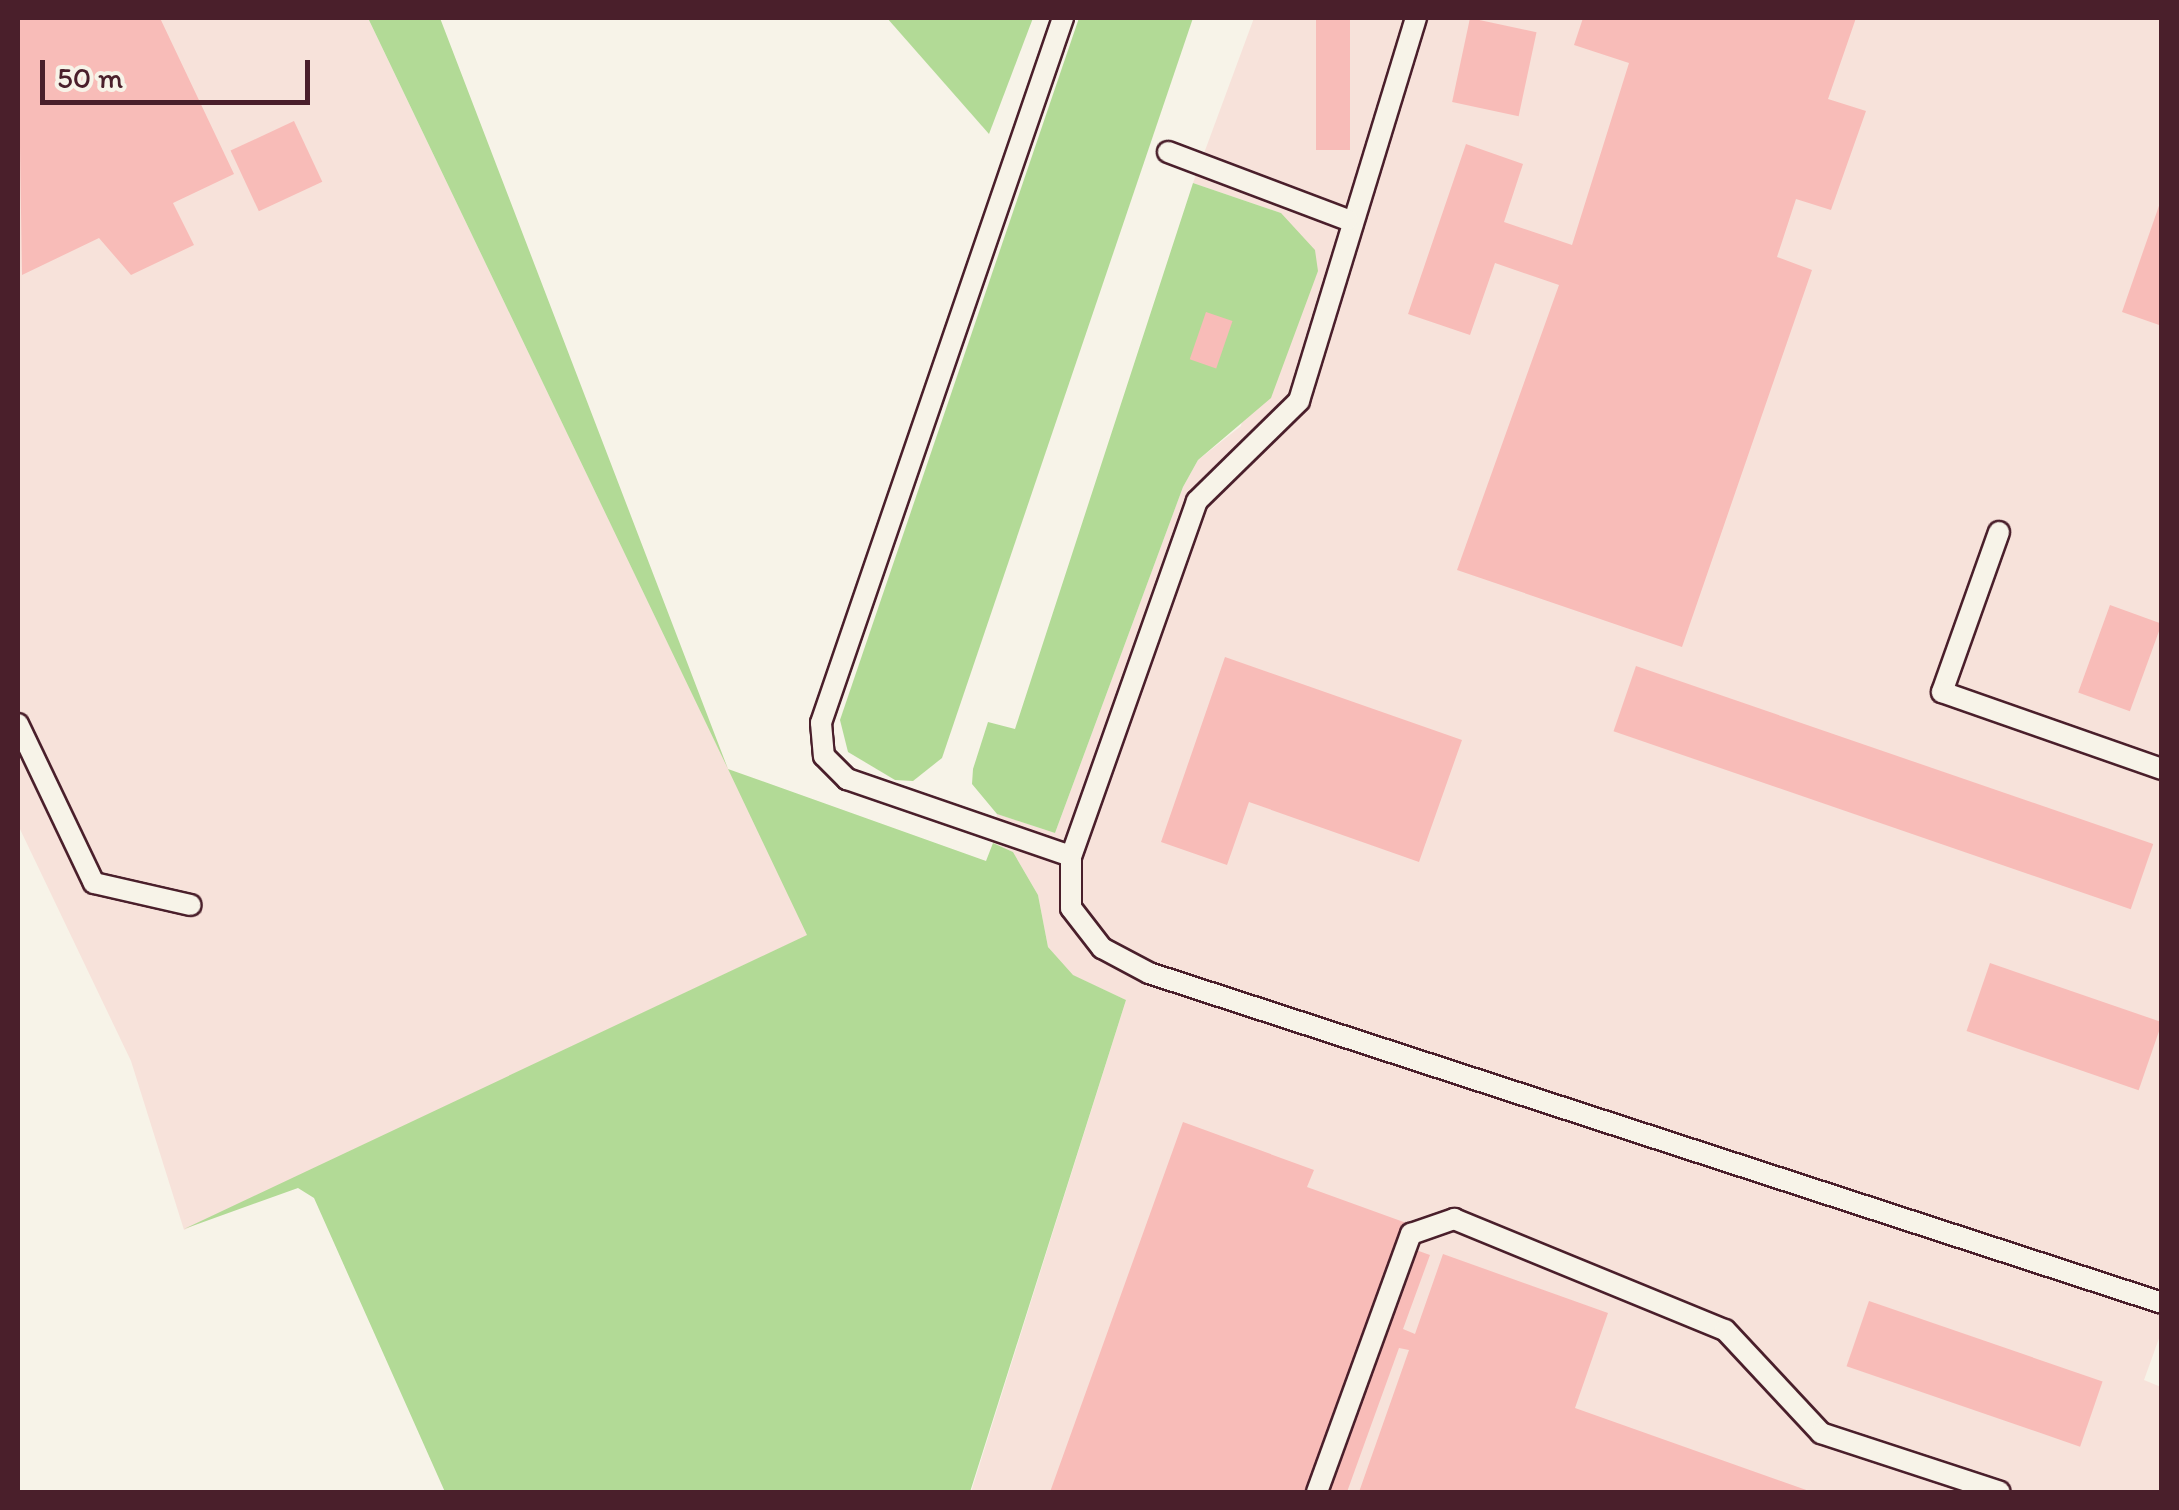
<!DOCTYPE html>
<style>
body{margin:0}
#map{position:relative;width:2179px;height:1510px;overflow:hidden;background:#f7f3e8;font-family:Itim,sans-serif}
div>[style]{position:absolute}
.built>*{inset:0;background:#f7e2da}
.green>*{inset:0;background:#b2da96}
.building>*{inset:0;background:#f8bcb8;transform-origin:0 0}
.roads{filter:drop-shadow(2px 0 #4a1f2b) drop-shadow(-2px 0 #4a1f2b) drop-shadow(0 2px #4a1f2b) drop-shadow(0 -2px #4a1f2b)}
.lane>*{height:20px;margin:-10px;padding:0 10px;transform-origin:10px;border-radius:10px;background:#f7f3e8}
span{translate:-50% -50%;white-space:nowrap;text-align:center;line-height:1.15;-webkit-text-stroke:9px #f7f3e8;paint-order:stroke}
.frame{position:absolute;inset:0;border:20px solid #4a1f2b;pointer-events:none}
.scale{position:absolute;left:40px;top:60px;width:270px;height:45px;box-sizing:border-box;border:5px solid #4a1f2b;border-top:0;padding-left:12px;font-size:30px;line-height:35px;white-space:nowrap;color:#4a1f2b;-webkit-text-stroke:8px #f7f3e8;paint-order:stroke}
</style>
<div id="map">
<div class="built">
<i style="clip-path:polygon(18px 18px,368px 18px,808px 935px,184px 1230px,131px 1061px,18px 825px)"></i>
<i style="clip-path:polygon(1254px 18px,2161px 18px,2162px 1330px,2144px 1380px,2161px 1387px,2161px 1492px,971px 1492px,1126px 1000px,1072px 975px,1048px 947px,1038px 895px,1013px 852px,993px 843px,997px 814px,1055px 833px,1183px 487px,1198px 460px,1241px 426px,1281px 213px,1193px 183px)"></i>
</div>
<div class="green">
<i style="clip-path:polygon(368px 18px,440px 18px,728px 769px,986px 861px,993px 843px,1013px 852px,1038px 895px,1048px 947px,1073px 975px,1126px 1000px,970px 1492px,445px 1492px,314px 1198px,298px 1188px,184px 1229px,807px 935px,728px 769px)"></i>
<i style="clip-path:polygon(887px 18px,1033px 18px,989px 134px)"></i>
<i style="clip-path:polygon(1079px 18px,1193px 18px,942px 758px,913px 781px,895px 780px,848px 752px,840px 720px)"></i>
<i style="clip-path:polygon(1193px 183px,1281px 213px,1315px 250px,1318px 271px,1271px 398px,1198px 460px,1183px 487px,1055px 833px,997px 814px,972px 784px,973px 769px,988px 722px,1015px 729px)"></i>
</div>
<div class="building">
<i style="clip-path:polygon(18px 18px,160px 18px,234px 174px,173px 203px,194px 245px,131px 275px,99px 238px,22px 275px)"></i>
<i style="left:1316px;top:18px;width:34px;height:132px"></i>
<i style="left:1470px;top:18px;width:68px;height:86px;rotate:12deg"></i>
<i style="clip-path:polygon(1583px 18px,1856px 18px,1828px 99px,1866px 111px,1831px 210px,1796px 199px,1777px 257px,1812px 270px,1682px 647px,1457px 570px,1559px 285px,1495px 263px,1470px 335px,1408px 314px,1466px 144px,1523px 164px,1504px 222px,1572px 245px,1629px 63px,1574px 45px)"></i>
<i style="left:294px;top:121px;width:67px;height:70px;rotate:65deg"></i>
<i style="clip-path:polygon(2161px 200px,2162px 200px,2162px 326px,2122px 312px)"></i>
<i style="left:1206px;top:312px;width:28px;height:50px;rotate:19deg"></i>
<i style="left:2110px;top:605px;width:55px;height:93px;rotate:20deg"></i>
<i style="clip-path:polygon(1225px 657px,1462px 740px,1419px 862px,1249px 802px,1227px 865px,1161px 842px)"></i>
<i style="left:1636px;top:666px;width:547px;height:69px;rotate:19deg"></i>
<i style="left:1990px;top:963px;width:182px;height:72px;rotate:19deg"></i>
<i style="clip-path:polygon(1183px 1122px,1314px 1170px,1307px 1187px,1423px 1229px,1416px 1250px,1430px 1255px,1403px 1329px,1415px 1334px,1443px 1254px,1608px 1313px,1575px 1408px,1812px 1492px,1359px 1492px,1409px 1350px,1399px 1348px,1347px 1492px,1050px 1492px)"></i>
<i style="left:1869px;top:1301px;width:247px;height:69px;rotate:19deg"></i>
</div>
<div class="roads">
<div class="lane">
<i style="left:1063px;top:18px;width:745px;rotate:108.95deg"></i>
<i style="left:821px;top:723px;width:33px;rotate:85deg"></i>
<i style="left:824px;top:756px;width:33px;rotate:45deg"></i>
<i style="left:847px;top:779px;width:237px;rotate:19deg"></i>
<i style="left:1416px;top:18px;width:400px;rotate:107deg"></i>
<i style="left:1299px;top:401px;width:143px;rotate:135.6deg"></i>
<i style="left:1197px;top:501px;width:377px;rotate:109.5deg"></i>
<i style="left:1071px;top:856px;width:52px;rotate:90deg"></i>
<i style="left:1071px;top:908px;width:51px;rotate:52.2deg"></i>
<i style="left:1102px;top:948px;width:53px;rotate:28deg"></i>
<i style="left:1149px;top:973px;width:1065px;rotate:18.04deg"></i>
<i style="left:1168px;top:152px;width:192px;rotate:20.7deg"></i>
<i style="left:1999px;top:532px;width:170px;rotate:109.6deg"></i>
<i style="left:1942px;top:692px;width:233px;rotate:19.3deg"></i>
<i style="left:18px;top:724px;width:176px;rotate:64.5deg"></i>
<i style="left:94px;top:883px;width:99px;rotate:12.8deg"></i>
<i style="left:1317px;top:1492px;width:275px;rotate:-70deg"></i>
<i style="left:1411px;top:1234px;width:46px;rotate:-19.2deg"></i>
<i style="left:1454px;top:1219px;width:293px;rotate:22.3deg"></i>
<i style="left:1725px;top:1330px;width:141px;rotate:47deg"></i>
<i style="left:1821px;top:1433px;width:188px;rotate:18.2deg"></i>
</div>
</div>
<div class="frame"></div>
<div class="scale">50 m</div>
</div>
